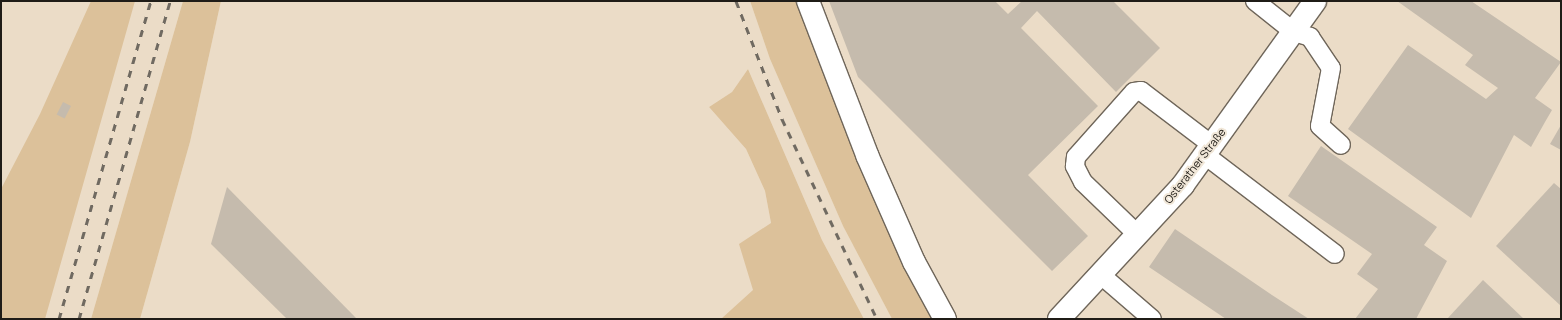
<!DOCTYPE html>
<meta charset="utf-8">
<style>
body{margin:0}
#map{position:relative;width:1562px;height:320px;overflow:hidden;background:#f1e7d8;font-family:Manrope,sans-serif}
div>[style]{position:absolute}
.built>*{inset:0;background:#ebdcc7}
.green>*{inset:0;background:#dcc19a}
.building>*{inset:0;background:#c5bbad;transform-origin:0 0}
.roads{filter:drop-shadow(1px 0 #6f665a) drop-shadow(-1px 0 #6f665a) drop-shadow(0 1px #6f665a) drop-shadow(0 -1px #6f665a)}
.lane>*{height:18px;margin:-9px;padding:0 9px;transform-origin:9px;border-radius:9px;background:#fff}
.street>*{height:22px;margin:-11px;padding:0 11px;transform-origin:11px;border-radius:11px;background:#fff}
.rail>*{height:3px;margin-top:-1.5px;transform-origin:0;background:repeating-linear-gradient(90deg,#706a61 0 7px,transparent 0 14px)}
span{translate:-50% -50%;white-space:nowrap;text-align:center;line-height:1.15;-webkit-text-stroke:4px #f1e7d8;paint-order:stroke}
.street-label{font-size:11px;color:#1f1c17}
.frame{position:absolute;inset:0;border:2px solid #1f1c17;pointer-events:none}
</style>
<div id="map">
<div class="built">
<i style="clip-path:polygon(1px 1px,183px 1px,91px 319px,1px 319px)"></i>
<i style="clip-path:polygon(221px 1px,750px 1px,770px 59px,843px 226px,892px 319px,864px 319px,822px 240px,748px 69px,732px 92px,709px 107px,746px 149px,765px 191px,771px 223px,810px 319px,140px 319px,190px 142px)"></i>
<i style="clip-path:polygon(800px 1px,1561px 1px,1561px 319px,938px 319px)"></i>
</div>
<div class="green">
<i style="clip-path:polygon(91px 1px,135px 1px,45px 319px,1px 319px,1px 189px,40px 114px)"></i>
<i style="clip-path:polygon(183px 1px,221px 1px,190px 142px,140px 319px,91px 319px)"></i>
<i style="clip-path:polygon(750px 1px,800px 1px,937px 319px,892px 319px,843px 226px,770px 59px)"></i>
<i style="clip-path:polygon(748px 69px,822px 240px,864px 319px,721px 319px,753px 290px,739px 244px,771px 223px,765px 191px,746px 149px,709px 107px,732px 92px)"></i>
</div>
<div class="building">
<i style="clip-path:polygon(829px 1px,995px 1px,1008px 14px,1022px 1px,1113px 1px,1160px 48px,1116px 92px,1037px 11px,1021px 28px,1098px 106px,1028px 175px,1088px 236px,1052px 271px,858px 77px)"></i>
<i style="clip-path:polygon(1397px 1px,1471px 1px,1561px 62px,1535px 98px,1552px 110px,1545px 122px,1531px 147px,1514px 135px,1471px 218px,1348px 129px,1408px 45px,1486px 99px,1498px 88px,1465px 65px,1473px 55px)"></i>
<i style="left:63px;top:102px;width:9px;height:14px;rotate:27deg"></i>
<i style="clip-path:polygon(1561px 125px,1561px 150px,1550px 144px)"></i>
<i style="clip-path:polygon(1321px 146px,1437px 227px,1424px 245px,1447px 261px,1416px 319px,1355px 319px,1378px 289px,1357px 274px,1372px 254px,1288px 196px)"></i>
<i style="clip-path:polygon(1554px 183px,1561px 189px,1561px 306px,1496px 246px)"></i>
<i style="clip-path:polygon(227px 187px,357px 319px,287px 319px,211px 244px)"></i>
<i style="clip-path:polygon(1175px 229px,1269px 293px,1309px 319px,1226px 319px,1149px 267px)"></i>
<i style="clip-path:polygon(1483px 280px,1524px 319px,1447px 319px)"></i>
</div>
<div class="roads">
<div class="lane">
<i style="left:1255px;top:1px;width:50px;rotate:38.5deg"></i>
<i style="left:1294px;top:32px;width:17px;rotate:17deg"></i>
<i style="left:1310px;top:37px;width:37px;rotate:56deg"></i>
<i style="left:1331px;top:68px;width:59px;rotate:100.7deg"></i>
<i style="left:1320px;top:126px;width:28px;rotate:42deg"></i>
<i style="left:1205px;top:155px;width:163px;rotate:37.3deg"></i>
<i style="left:1138px;top:235px;width:76px;rotate:-136.1deg"></i>
<i style="left:1083px;top:182px;width:18px;rotate:-117deg"></i>
<i style="left:1075px;top:166px;width:9px;rotate:-84deg"></i>
<i style="left:1076px;top:157px;width:87px;rotate:-48.3deg"></i>
<i style="left:1134px;top:92px;width:7px;rotate:-8deg"></i>
<i style="left:1141px;top:91px;width:89px;rotate:37.3deg"></i>
<i style="left:1101px;top:275px;width:67px;rotate:40.8deg"></i>
</div>
<div class="street">
<i style="left:808px;top:1px;width:165px;rotate:69deg"></i>
<i style="left:867px;top:155px;width:117px;rotate:66.3deg"></i>
<i style="left:914px;top:262px;width:65px;rotate:61.5deg"></i>
<i style="left:1059px;top:319px;width:183px;rotate:-47.2deg"></i>
<i style="left:1183px;top:185px;width:226px;rotate:-54.3deg"></i>
</div>
</div>
<div class="rail">
<i style="left:736px;top:1px;width:127px;rotate:68.7deg"></i>
<i style="left:782px;top:119px;width:221px;rotate:64.6deg"></i>
<i style="left:59px;top:319px;width:331px;rotate:-73.9deg"></i>
<i style="left:79px;top:319px;width:331px;rotate:-74deg"></i>
</div>
<div class="street-label">
<span style="left:1195px;top:166px;rotate:-52deg">Osterather Straße</span>
</div>
<div class="frame"></div>
</div>
